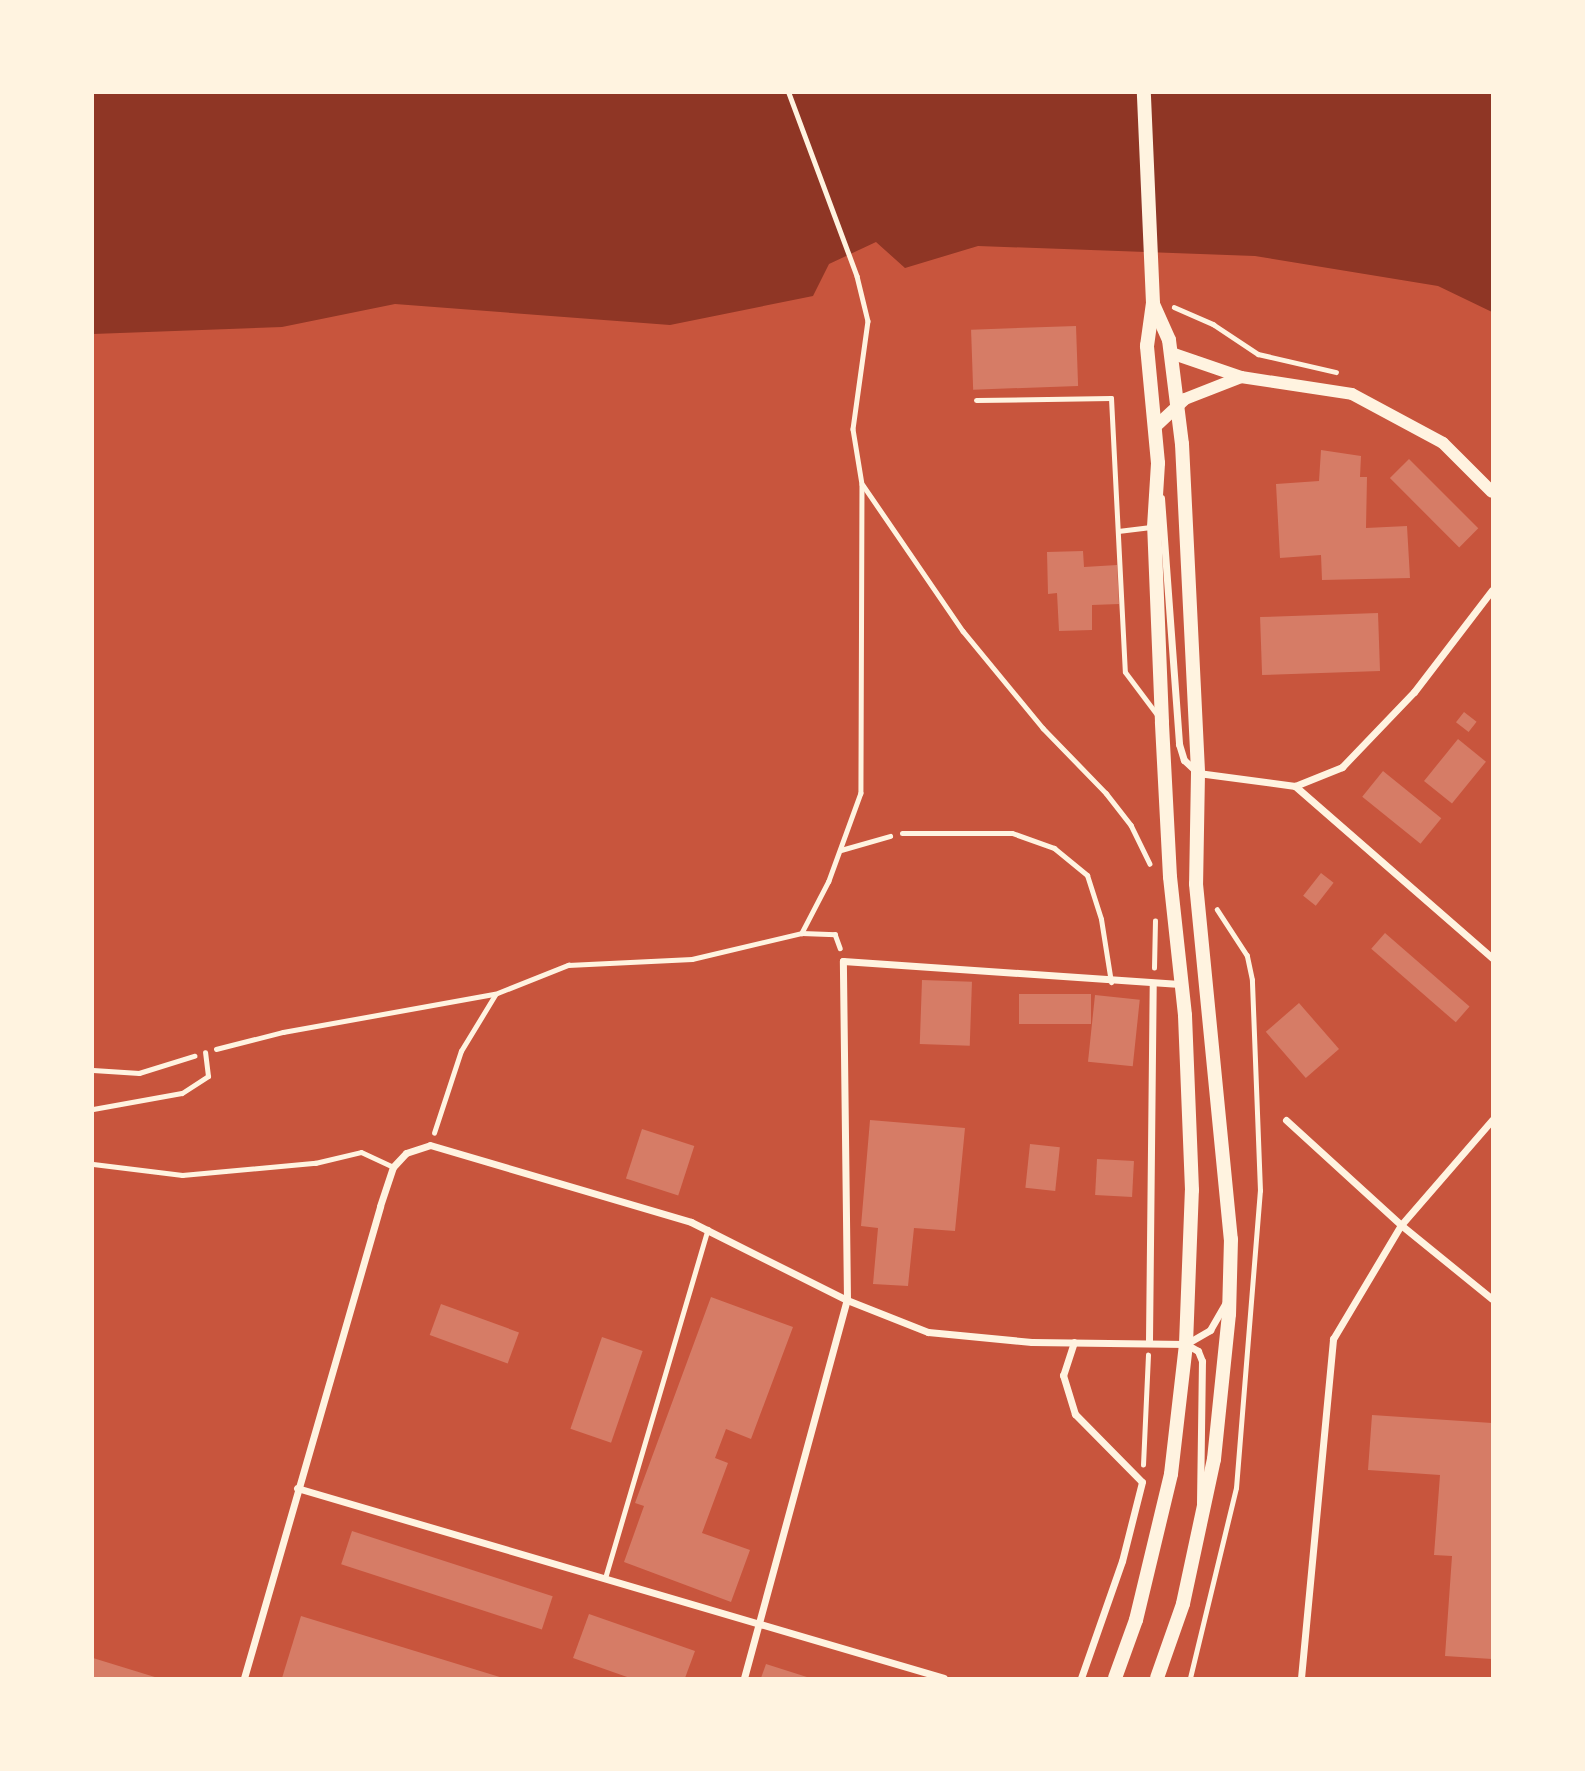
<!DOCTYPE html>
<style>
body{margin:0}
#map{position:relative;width:1585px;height:1771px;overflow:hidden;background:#c8553d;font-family:Inter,sans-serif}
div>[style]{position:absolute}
.water>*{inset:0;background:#8f3625}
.building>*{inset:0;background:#d67c66;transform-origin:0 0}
.path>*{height:4.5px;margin:-2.25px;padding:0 2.25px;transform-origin:2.25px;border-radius:2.25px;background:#fff3e0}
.service>*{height:5px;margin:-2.5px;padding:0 2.5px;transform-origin:2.5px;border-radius:2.5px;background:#fff3e0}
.minor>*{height:7px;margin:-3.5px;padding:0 3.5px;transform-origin:3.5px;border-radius:3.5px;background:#fff3e0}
.tertiary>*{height:12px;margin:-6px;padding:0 6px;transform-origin:6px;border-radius:6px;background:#fff3e0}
.secondary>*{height:14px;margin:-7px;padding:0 7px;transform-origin:7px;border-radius:7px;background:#fff3e0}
span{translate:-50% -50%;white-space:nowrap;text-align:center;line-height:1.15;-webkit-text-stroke:7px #fff3e0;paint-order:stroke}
.frame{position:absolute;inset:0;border:94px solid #fff3e0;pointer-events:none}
</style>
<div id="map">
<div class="water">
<i style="clip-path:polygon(93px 93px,1492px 93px,1492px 312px,1438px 286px,1255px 256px,978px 246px,905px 268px,876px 242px,829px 264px,813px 296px,670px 325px,395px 304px,282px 327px,93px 334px)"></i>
</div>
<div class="building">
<i style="left:1076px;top:326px;width:60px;height:105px;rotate:88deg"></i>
<i style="clip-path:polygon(1321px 450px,1361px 456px,1360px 477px,1367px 477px,1366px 528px,1407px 526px,1410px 578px,1322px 580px,1321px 555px,1280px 558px,1276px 484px,1319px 481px)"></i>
<i style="left:1409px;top:459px;width:98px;height:27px;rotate:45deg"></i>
<i style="clip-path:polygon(1083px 551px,1084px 567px,1117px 565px,1119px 604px,1092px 605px,1092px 630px,1059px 631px,1057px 593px,1048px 594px,1047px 552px)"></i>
<i style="left:1378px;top:613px;width:58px;height:118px;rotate:88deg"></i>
<i style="left:1464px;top:712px;width:16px;height:13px;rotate:38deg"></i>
<i style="left:1458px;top:739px;width:36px;height:54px;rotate:39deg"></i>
<i style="left:1383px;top:771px;width:75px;height:33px;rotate:39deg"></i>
<i style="left:1321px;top:873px;width:16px;height:29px;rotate:38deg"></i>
<i style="left:1385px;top:933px;width:112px;height:21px;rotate:41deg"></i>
<i style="left:922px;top:980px;width:50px;height:64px;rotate:2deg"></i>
<i style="left:1019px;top:994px;width:72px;height:30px"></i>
<i style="left:1095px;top:995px;width:45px;height:67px;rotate:6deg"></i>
<i style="left:1299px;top:1003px;width:61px;height:44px;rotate:49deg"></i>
<i style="clip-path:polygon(870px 1120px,965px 1128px,955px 1231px,914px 1228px,908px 1286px,873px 1284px,878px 1228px,861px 1226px)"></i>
<i style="left:642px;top:1129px;width:55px;height:52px;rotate:18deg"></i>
<i style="left:1030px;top:1144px;width:30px;height:44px;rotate:6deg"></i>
<i style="left:1097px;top:1159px;width:37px;height:36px;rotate:3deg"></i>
<i style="clip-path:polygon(711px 1297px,793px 1327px,751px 1439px,726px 1429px,715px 1458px,728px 1463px,702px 1533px,750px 1550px,731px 1602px,624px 1562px,644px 1506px,635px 1503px)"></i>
<i style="left:441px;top:1304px;width:83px;height:33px;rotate:20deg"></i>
<i style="left:602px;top:1337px;width:43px;height:97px;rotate:19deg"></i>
<i style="clip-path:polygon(1372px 1415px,1492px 1423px,1492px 1659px,1445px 1656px,1452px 1556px,1434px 1555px,1440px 1475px,1368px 1470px)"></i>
<i style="left:352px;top:1531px;width:211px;height:35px;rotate:18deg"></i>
<i style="clip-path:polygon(589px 1614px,695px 1651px,685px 1678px,630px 1678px,573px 1658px)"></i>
<i style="clip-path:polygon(301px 1616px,503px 1678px,282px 1678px)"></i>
<i style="clip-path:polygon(93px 1658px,158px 1678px,93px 1678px)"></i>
<i style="clip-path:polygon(766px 1664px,810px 1678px,761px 1678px)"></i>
</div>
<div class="path">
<i style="left:789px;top:93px;width:195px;rotate:69.6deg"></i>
<i style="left:857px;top:276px;width:46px;rotate:76.3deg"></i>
<i style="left:868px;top:321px;width:109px;rotate:97.9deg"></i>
<i style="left:853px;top:429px;width:56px;rotate:80.7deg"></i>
<i style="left:862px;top:484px;width:309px;rotate:90.2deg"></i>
<i style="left:861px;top:793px;width:94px;rotate:110deg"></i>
<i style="left:829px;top:881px;width:59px;rotate:117.4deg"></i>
<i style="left:1174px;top:307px;width:43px;rotate:23.6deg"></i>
<i style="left:1213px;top:324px;width:54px;rotate:33.7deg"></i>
<i style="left:1258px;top:354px;width:80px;rotate:13deg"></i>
<i style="left:863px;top:485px;width:177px;rotate:55.6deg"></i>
<i style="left:963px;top:631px;width:126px;rotate:50.5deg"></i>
<i style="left:1043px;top:728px;width:91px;rotate:45.9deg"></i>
<i style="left:1106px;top:793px;width:41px;rotate:52deg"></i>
<i style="left:1131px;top:825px;width:43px;rotate:64deg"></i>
<i style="left:841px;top:850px;width:51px;rotate:-15.9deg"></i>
<i style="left:1154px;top:968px;width:47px;rotate:-88.8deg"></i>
<i style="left:216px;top:1049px;width:69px;rotate:-14.2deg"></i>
<i style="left:283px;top:1032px;width:215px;rotate:-10.2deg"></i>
<i style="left:495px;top:994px;width:79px;rotate:-21.7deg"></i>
<i style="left:568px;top:965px;width:124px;rotate:-2.8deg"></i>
<i style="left:692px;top:959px;width:113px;rotate:-13.3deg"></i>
<i style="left:802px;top:933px;width:33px;rotate:2deg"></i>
<i style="left:835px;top:934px;width:15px;rotate:70deg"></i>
<i style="left:93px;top:1070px;width:46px;rotate:3.7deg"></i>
<i style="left:139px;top:1073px;width:58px;rotate:-17.2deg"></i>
<i style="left:434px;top:1133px;width:86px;rotate:-71.8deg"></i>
<i style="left:461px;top:1051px;width:66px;rotate:-58.7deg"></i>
<i style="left:1143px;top:1465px;width:110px;rotate:-87.4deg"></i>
<i style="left:1190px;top:1678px;width:195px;rotate:-76.4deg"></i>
<i style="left:1236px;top:1488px;width:298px;rotate:-85.4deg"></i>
<i style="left:1260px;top:1191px;width:211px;rotate:-92.2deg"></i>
<i style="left:1252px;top:980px;width:25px;rotate:-102deg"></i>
<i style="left:1247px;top:956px;width:55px;rotate:-123.1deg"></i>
</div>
<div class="service">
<i style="left:976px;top:400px;width:135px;rotate:-0.8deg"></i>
<i style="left:1111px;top:398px;width:274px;rotate:87.1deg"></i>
<i style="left:1125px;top:672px;width:55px;rotate:53.1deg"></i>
<i style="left:1118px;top:531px;width:33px;rotate:-7deg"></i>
<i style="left:902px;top:833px;width:110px"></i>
<i style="left:1012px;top:833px;width:45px;rotate:19.7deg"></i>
<i style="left:1054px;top:848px;width:43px;rotate:39.3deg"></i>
<i style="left:1087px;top:875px;width:46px;rotate:72.3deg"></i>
<i style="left:1101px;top:919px;width:64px;rotate:81deg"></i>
<i style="left:93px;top:1109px;width:90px;rotate:-10.2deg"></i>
<i style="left:182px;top:1093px;width:31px;rotate:-33deg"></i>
<i style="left:208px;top:1076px;width:24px;rotate:-97deg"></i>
<i style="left:93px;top:1164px;width:90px;rotate:7deg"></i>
<i style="left:182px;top:1175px;width:134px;rotate:-5.2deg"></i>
<i style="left:315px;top:1163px;width:47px;rotate:-13.4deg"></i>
<i style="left:361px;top:1152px;width:35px;rotate:25deg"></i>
<i style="left:605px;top:1578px;width:364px;rotate:-73.6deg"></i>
</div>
<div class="minor">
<i style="left:1161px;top:498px;width:247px;rotate:85.8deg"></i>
<i style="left:1179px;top:744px;width:17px;rotate:73deg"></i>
<i style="left:1184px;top:760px;width:19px;rotate:43deg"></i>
<i style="left:1198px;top:773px;width:98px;rotate:7.6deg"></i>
<i style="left:1295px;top:786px;width:51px;rotate:-22deg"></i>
<i style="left:1342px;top:767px;width:104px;rotate:-46.2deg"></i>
<i style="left:1414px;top:692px;width:128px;rotate:-52.6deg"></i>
<i style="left:1295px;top:786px;width:262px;rotate:41.1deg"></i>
<i style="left:1286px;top:1120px;width:156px;rotate:42.4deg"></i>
<i style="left:1401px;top:1225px;width:117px;rotate:39.1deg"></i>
<i style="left:1149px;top:1340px;width:357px;rotate:-89.4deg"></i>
<i style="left:1074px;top:1342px;width:35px;rotate:108deg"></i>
<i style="left:1063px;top:1375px;width:41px;rotate:72.9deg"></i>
<i style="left:1075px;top:1414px;width:95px;rotate:45.4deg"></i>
<i style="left:1142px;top:1482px;width:81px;rotate:104.2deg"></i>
<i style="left:1122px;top:1561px;width:124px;rotate:109.3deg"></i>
<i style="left:297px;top:1488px;width:674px;rotate:16.37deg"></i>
<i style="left:1200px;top:1503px;width:142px;rotate:-89.2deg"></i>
<i style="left:1202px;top:1361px;width:11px;rotate:-112deg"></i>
<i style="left:1198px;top:1351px;width:14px;rotate:-150deg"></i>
<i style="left:1186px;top:1344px;width:28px;rotate:-30deg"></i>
<i style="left:1210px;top:1330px;width:32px;rotate:-60deg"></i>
<i style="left:244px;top:1678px;width:491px;rotate:-73.9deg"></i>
<i style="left:380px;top:1206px;width:41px;rotate:-71.6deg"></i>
<i style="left:393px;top:1167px;width:19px;rotate:-47deg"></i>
<i style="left:406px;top:1153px;width:25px;rotate:-18deg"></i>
<i style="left:430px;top:1145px;width:272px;rotate:16.4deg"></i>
<i style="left:691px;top:1222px;width:174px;rotate:26.6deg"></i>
<i style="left:847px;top:1300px;width:87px;rotate:21.6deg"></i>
<i style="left:928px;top:1332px;width:104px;rotate:5.5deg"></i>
<i style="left:1032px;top:1342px;width:154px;rotate:0.7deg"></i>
<i style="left:744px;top:1678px;width:392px;rotate:-74.8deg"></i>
<i style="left:847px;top:1300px;width:339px;rotate:-90.7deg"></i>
<i style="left:843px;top:961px;width:341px;rotate:3.9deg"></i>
<i style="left:1301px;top:1678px;width:341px;rotate:-84.6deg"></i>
<i style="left:1333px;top:1339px;width:133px;rotate:-59.2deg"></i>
<i style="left:1401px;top:1225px;width:139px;rotate:-49.1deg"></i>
</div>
<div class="tertiary">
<i style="left:1171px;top:353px;width:74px;rotate:18.9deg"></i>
<i style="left:1241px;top:377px;width:112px;rotate:8.7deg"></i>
<i style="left:1352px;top:394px;width:103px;rotate:28.3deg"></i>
<i style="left:1443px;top:443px;width:69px;rotate:45deg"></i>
<i style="left:1155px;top:427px;width:41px;rotate:-43deg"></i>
<i style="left:1185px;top:399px;width:60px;rotate:-21.4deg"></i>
</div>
<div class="secondary">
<i style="left:1153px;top:304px;width:39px;rotate:66deg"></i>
<i style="left:1169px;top:340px;width:105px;rotate:82.9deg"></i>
<i style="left:1182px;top:444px;width:329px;rotate:87.2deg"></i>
<i style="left:1198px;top:773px;width:111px;rotate:91deg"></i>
<i style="left:1196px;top:884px;width:357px;rotate:84.4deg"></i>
<i style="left:1231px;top:1239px;width:75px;rotate:91.5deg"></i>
<i style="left:1229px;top:1314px;width:146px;rotate:95.9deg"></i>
<i style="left:1214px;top:1459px;width:148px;rotate:102.1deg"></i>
<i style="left:1183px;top:1604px;width:78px;rotate:109.4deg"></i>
<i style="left:1115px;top:1678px;width:62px;rotate:-70.1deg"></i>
<i style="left:1136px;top:1620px;width:150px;rotate:-76.5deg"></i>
<i style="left:1171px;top:1474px;width:131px;rotate:-83.4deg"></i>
<i style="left:1186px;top:1344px;width:154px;rotate:-87.8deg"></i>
<i style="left:1192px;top:1190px;width:175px;rotate:-92.3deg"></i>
<i style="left:1185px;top:1015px;width:139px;rotate:-96.2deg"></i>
<i style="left:1170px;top:877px;width:155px;rotate:-93deg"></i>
<i style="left:1162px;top:722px;width:195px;rotate:-92.3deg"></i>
<i style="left:1154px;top:527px;width:64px;rotate:-86.4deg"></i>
<i style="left:1158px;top:463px;width:118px;rotate:-95.4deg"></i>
<i style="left:1147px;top:346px;width:43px;rotate:-82.1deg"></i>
<i style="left:1153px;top:303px;width:210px;rotate:-92.5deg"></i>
</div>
<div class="frame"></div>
</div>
